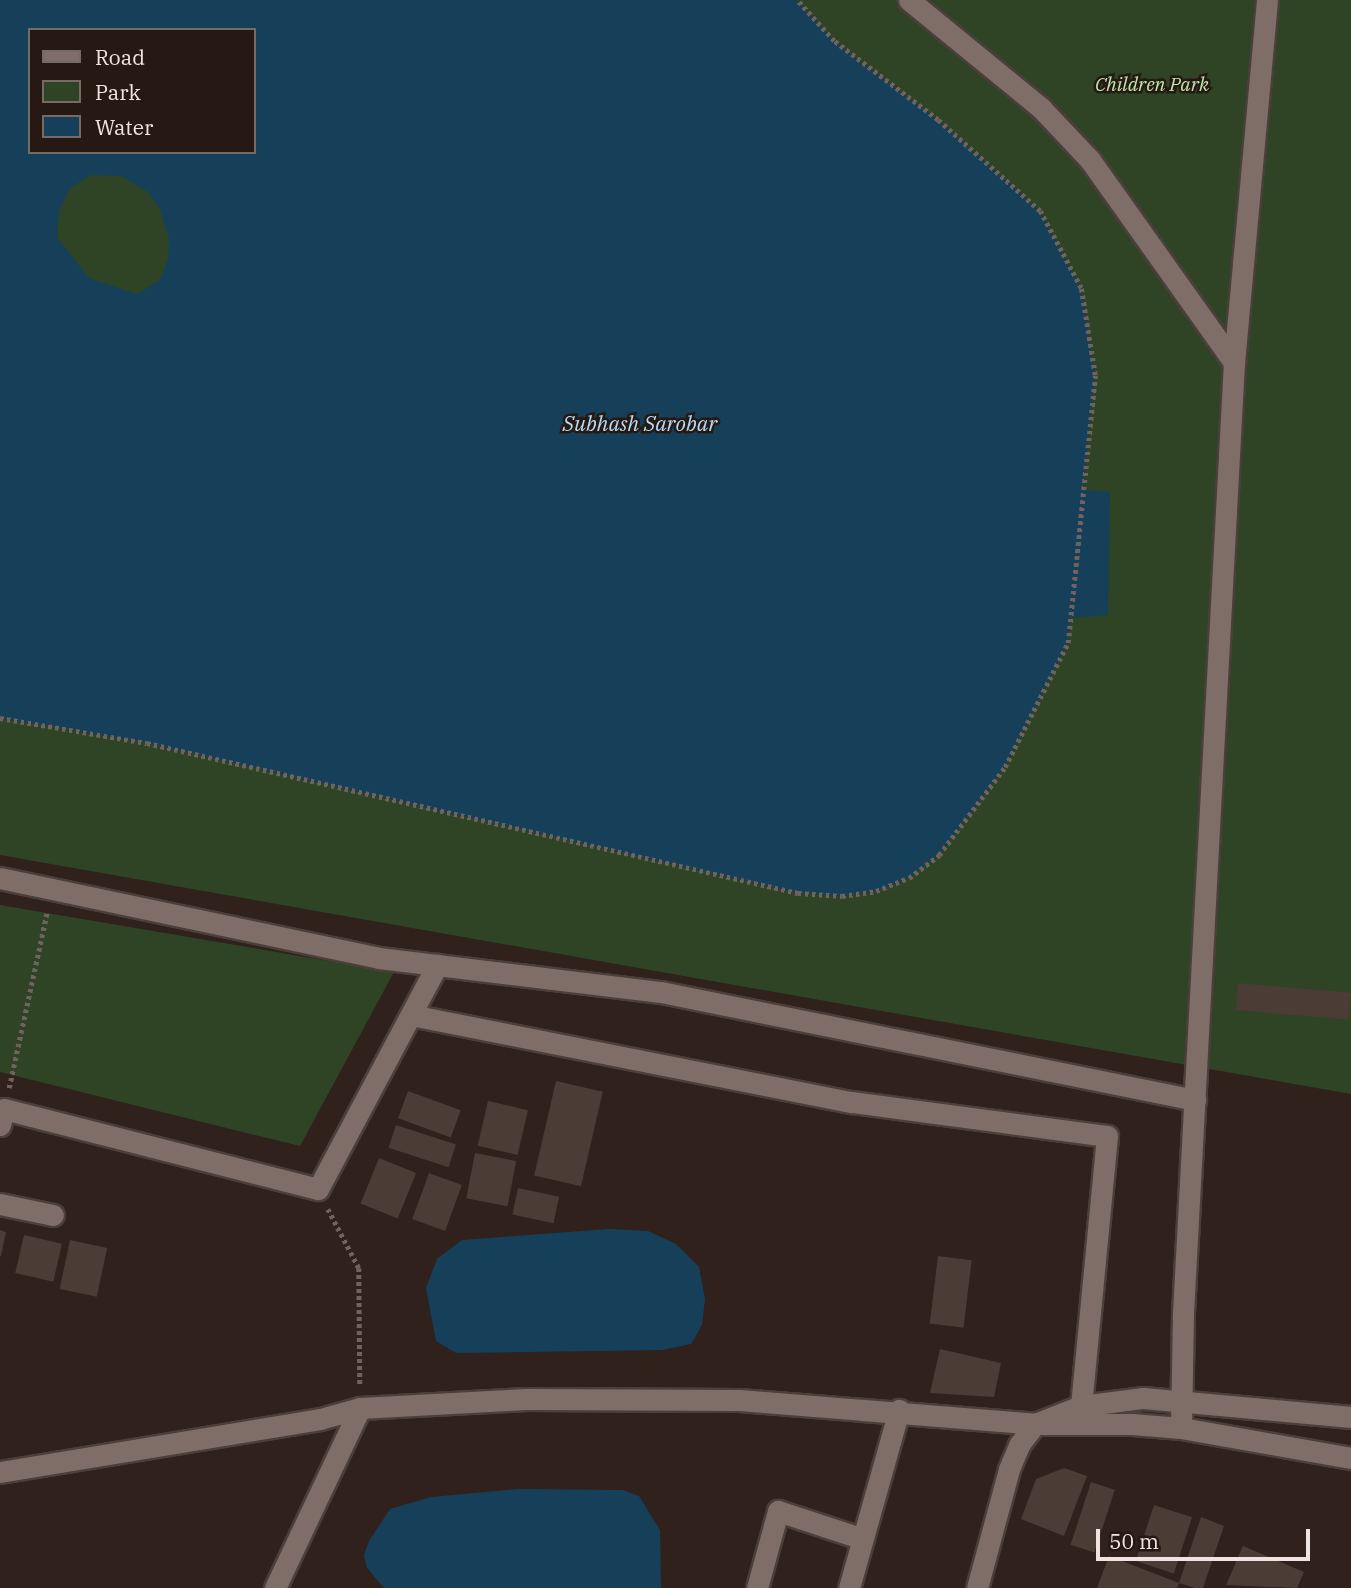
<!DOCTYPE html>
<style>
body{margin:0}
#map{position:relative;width:1351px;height:1588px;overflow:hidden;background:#30211c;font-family:"IBM Plex Serif",serif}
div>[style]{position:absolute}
.green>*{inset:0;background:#2e4425}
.water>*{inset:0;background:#164059}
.building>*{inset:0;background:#4b3c36;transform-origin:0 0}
.path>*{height:4.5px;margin-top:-2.25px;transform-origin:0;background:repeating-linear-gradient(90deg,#70625e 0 3.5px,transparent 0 7px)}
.roads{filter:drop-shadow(2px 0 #4b3f3b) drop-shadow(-2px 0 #4b3f3b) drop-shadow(0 2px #4b3f3b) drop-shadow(0 -2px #4b3f3b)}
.minor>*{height:21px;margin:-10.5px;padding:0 10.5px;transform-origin:10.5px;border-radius:10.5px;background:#7f6d67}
span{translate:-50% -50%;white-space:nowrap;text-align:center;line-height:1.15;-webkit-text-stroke:5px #261813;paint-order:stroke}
.park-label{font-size:19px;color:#bee9ac;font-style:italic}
.water-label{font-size:21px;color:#b5dcf7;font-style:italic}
.legend{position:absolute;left:28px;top:28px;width:228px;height:126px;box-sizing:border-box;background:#261813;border:2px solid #766a65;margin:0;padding:9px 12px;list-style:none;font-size:21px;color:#efe4e1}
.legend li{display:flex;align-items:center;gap:14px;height:35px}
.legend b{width:35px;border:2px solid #766a65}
.scale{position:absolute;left:1096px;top:1529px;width:214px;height:32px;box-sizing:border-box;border:4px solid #efe4e1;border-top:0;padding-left:9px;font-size:21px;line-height:24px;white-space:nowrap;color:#efe4e1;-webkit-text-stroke:5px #261813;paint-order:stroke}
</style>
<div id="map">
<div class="green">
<i style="clip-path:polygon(evenodd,0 0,1351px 0,1351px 1094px,0 855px,0 0,30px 30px,254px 30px,254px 152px,30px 152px,30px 30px)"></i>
<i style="clip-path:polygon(0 905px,47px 913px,394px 972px,300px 1146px,0 1072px)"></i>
</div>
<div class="water">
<i style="clip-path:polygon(evenodd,0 0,797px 0,834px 41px,938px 120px,1040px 211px,1081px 288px,1095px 375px,1083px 490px,1110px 492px,1108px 615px,1070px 618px,1068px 643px,1005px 767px,939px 855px,909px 878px,876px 891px,842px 896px,798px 893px,147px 743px,0 718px,0 0,30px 30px,254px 30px,254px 152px,30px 152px,30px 30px,0 0,91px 175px,121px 176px,148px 192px,160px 210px,169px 239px,168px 259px,160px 280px,137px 294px,89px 278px,57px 237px,59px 211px,70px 188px,91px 175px)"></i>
<i style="clip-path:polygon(609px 1229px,648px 1231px,676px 1244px,699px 1267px,705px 1299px,702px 1325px,691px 1344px,662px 1350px,456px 1353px,436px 1341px,426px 1288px,437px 1259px,462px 1240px)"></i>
<i style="clip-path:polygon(519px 1489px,623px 1490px,639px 1496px,660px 1530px,661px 1588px,384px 1588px,367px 1568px,364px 1555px,369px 1541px,390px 1509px,431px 1497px)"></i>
</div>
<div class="building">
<i style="left:1238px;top:983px;width:113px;height:27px;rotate:5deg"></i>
<i style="left:556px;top:1081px;width:48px;height:97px;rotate:13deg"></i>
<i style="left:408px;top:1091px;width:56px;height:29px;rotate:20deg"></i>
<i style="left:488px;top:1101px;width:41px;height:46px;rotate:13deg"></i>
<i style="left:396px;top:1125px;width:63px;height:24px;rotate:18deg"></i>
<i style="left:475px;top:1153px;width:42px;height:46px;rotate:11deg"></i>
<i style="left:379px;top:1158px;width:40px;height:49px;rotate:22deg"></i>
<i style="left:429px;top:1173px;width:35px;height:49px;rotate:20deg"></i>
<i style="left:518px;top:1188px;width:42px;height:27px;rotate:12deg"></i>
<i style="clip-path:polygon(0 1230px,6px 1232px,1px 1256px,0 1256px)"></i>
<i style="left:24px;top:1235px;width:39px;height:39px;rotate:13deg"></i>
<i style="left:70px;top:1240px;width:38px;height:50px;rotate:12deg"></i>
<i style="left:938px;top:1256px;width:34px;height:68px;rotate:7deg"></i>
<i style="clip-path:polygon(940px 1349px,1001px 1363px,994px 1397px,930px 1393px)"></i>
<i style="clip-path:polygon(1064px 1468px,1087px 1476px,1064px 1536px,1021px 1519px,1036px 1479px)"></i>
<i style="left:1091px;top:1482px;width:25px;height:66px;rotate:18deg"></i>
<i style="left:1154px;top:1505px;width:40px;height:59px;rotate:18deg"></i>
<i style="clip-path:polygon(1201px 1517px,1224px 1526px,1203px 1588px,1195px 1588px,1179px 1583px)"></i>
<i style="clip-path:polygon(1243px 1546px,1304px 1572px,1297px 1588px,1226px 1585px)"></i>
<i style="clip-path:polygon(1109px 1556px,1179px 1583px,1177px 1588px,1097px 1588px)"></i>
</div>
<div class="path">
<i style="left:0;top:718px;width:149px;rotate:9.7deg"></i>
<i style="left:147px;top:743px;width:668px;rotate:12.98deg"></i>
<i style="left:798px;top:893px;width:44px;rotate:3.9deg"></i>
<i style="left:842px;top:896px;width:34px;rotate:-8deg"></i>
<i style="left:876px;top:891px;width:35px;rotate:-22deg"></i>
<i style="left:909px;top:878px;width:38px;rotate:-37deg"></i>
<i style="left:939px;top:855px;width:110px;rotate:-53.1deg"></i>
<i style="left:1005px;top:767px;width:139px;rotate:-63.1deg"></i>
<i style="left:1068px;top:643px;width:269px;rotate:-84.2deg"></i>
<i style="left:1095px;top:375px;width:88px;rotate:-99.1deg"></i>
<i style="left:1081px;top:288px;width:87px;rotate:-118deg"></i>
<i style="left:1040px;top:211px;width:137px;rotate:-138.3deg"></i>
<i style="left:938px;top:120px;width:131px;rotate:-142.8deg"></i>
<i style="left:834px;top:41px;width:55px;rotate:-132.1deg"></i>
<i style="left:9px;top:1088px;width:180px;rotate:-77.8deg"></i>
<i style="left:328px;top:1209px;width:67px;rotate:62.3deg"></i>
<i style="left:359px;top:1268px;width:117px;rotate:89.5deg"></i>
</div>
<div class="roads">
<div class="minor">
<i style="left:909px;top:0;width:171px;rotate:39.3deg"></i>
<i style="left:1041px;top:108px;width:71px;rotate:46.7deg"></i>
<i style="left:1090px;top:160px;width:249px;rotate:54.6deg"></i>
<i style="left:0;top:878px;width:387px;rotate:11.9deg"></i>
<i style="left:379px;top:958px;width:284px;rotate:6.9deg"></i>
<i style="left:661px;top:992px;width:545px;rotate:11.43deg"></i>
<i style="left:411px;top:1015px;width:449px;rotate:11.2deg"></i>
<i style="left:852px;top:1102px;width:257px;rotate:7.6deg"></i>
<i style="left:1107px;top:1136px;width:271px;rotate:95.5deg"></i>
<i style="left:0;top:1125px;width:16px;rotate:-76deg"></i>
<i style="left:4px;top:1109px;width:324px;rotate:14.3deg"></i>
<i style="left:318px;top:1189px;width:254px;rotate:-62deg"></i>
<i style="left:0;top:1204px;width:54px;rotate:11.7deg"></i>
<i style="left:1181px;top:1428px;width:115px;rotate:-89deg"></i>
<i style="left:1183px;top:1313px;width:951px;rotate:-86.93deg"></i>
<i style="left:1234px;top:363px;width:364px;rotate:-84.8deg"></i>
<i style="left:0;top:1472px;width:324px;rotate:-9.4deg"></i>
<i style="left:320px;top:1419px;width:41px;rotate:-15.4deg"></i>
<i style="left:360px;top:1408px;width:166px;rotate:-3.1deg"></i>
<i style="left:526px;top:1399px;width:213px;rotate:0.3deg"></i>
<i style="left:739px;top:1400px;width:297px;rotate:4.6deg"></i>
<i style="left:1035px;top:1424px;width:97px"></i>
<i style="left:1132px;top:1424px;width:49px;rotate:4.7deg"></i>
<i style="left:1181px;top:1428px;width:173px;rotate:10deg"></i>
<i style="left:275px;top:1588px;width:199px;rotate:-64.7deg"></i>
<i style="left:757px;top:1588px;width:80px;rotate:-74.7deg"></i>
<i style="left:778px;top:1511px;width:89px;rotate:18.2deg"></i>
<i style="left:849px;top:1588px;width:185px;rotate:-74.3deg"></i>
<i style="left:977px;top:1588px;width:123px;rotate:-74.9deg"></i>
<i style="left:1009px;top:1469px;width:26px;rotate:-67deg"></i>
<i style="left:1019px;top:1445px;width:26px;rotate:-53deg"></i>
<i style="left:1035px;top:1424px;width:49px;rotate:-21.4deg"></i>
<i style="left:1081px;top:1406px;width:63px;rotate:-7.4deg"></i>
<i style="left:1143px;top:1398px;width:209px;rotate:5.2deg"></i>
</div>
</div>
<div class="park-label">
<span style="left:1152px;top:85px">Children Park</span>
</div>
<div class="water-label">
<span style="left:640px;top:423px">Subhash Sarobar</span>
</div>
<ul class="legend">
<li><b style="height:9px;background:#7f6d67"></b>Road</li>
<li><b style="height:19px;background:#2e4425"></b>Park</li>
<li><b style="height:19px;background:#164059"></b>Water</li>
</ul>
<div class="scale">50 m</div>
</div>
